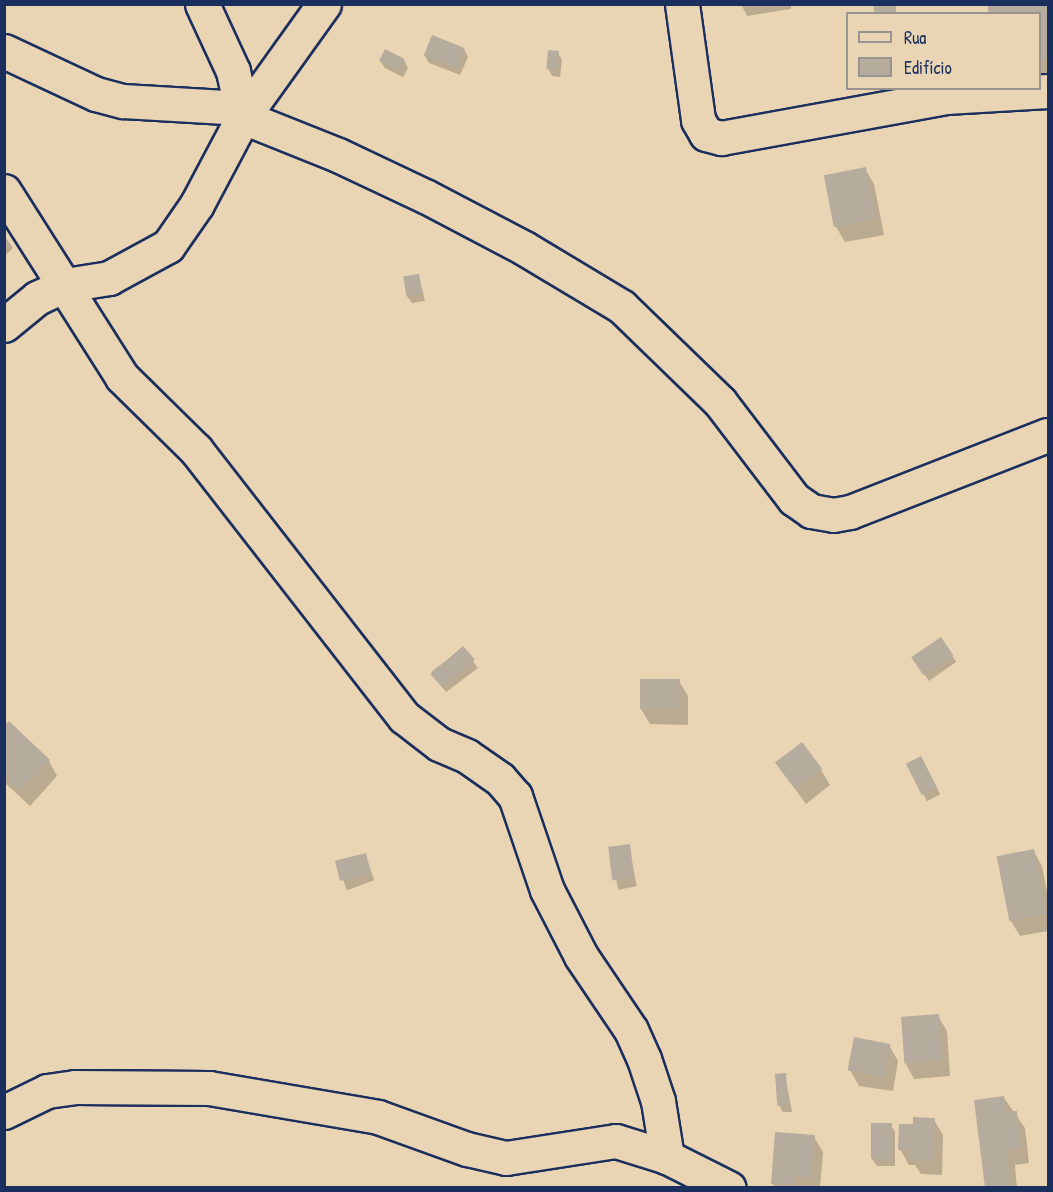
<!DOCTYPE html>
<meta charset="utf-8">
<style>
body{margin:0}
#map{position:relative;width:1053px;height:1192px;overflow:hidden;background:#e9d5b3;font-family:"Patrick Hand",sans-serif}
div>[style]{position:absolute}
.shadow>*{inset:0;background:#0003;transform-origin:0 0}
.building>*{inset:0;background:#b6ac9e;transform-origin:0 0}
.roads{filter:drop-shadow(2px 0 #1b2f5e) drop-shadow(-2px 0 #1b2f5e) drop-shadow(0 2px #1b2f5e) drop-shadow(0 -2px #1b2f5e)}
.minor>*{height:33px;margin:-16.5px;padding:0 16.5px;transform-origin:16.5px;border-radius:16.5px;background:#e9d5b3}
span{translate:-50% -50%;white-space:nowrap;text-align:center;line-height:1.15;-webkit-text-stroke:4.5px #e9d5b3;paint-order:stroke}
.frame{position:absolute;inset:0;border:6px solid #1b2f5e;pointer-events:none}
.legend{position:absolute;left:846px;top:12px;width:195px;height:78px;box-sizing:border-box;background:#e9d5b3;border:2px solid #979391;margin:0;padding:8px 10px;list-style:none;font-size:18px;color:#1b2f5e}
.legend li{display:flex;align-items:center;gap:12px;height:30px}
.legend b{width:30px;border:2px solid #979391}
</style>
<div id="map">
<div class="shadow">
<i style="clip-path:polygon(741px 4px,791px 4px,791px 9px,747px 16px)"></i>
<i style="left:875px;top:4px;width:21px;height:10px"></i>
<i style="clip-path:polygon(989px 4px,1048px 4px,1048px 84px,1040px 85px,1040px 14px)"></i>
<i style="clip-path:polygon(464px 49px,468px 57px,460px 75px,429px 63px,425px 56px)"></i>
<i style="clip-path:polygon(558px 53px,562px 60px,560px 77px,552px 76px,548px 68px)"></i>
<i style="clip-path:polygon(404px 60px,408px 68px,403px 77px,385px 68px,380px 61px)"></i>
<i style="clip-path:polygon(865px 169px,874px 184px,884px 235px,845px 242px,836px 227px)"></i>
<i style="clip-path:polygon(4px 235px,13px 248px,4px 257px)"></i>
<i style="clip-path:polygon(419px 276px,425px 301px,412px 303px,407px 296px)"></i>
<i style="left:463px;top:648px;width:25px;height:40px;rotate:53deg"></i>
<i style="clip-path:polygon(952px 655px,956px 662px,929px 681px,918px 665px)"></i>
<i style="clip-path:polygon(679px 681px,688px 696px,688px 725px,650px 724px,641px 709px)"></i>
<i style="clip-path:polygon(4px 728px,49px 761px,57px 776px,30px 806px,4px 782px)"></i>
<i style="left:921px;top:758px;width:41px;height:15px;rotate:62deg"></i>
<i style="clip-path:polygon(777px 764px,821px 770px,830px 785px,806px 804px)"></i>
<i style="left:629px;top:846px;width:41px;height:19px;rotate:79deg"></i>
<i style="clip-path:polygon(1033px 850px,1042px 866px,1048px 897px,1048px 931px,1020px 936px,1011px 921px)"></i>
<i style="left:365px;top:855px;width:27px;height:29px;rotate:70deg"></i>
<i style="clip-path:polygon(938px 1016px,947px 1031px,950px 1076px,914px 1079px,906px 1064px)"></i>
<i style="clip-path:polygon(889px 1045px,898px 1061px,893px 1091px,859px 1086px,850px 1070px)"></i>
<i style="clip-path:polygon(785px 1075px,792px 1112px,783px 1112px,779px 1105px)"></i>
<i style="clip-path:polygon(1004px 1098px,1025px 1128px,1029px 1163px,1015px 1165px,1017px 1188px,987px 1188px)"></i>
<i style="clip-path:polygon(934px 1120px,943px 1135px,942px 1175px,921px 1174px,915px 1165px,909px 1165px,900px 1149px,914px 1126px)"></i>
<i style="clip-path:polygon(891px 1125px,895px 1132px,895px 1166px,877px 1166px,872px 1159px)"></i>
<i style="clip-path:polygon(814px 1137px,823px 1152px,820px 1188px,775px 1188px,773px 1184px)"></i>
</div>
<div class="building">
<i style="clip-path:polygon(873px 4px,894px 4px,895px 12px,875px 14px)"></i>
<i style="clip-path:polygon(987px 4px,1048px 4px,1048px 59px,1040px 60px,1040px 14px,989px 14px)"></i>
<i style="left:432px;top:35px;width:35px;height:22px;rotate:22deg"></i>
<i style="left:385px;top:49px;width:22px;height:13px;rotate:27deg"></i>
<i style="left:548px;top:50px;width:11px;height:19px;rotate:5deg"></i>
<i style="left:866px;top:167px;width:53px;height:43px;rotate:79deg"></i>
<i style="left:419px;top:274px;width:20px;height:16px;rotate:81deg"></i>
<i style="left:941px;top:637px;width:22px;height:36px;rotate:56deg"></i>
<i style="left:463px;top:646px;width:18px;height:43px;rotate:49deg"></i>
<i style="left:640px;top:679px;width:40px;height:30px"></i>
<i style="clip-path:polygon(9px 721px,50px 760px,20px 791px,4px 776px,4px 726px)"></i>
<i style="left:802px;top:742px;width:34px;height:34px;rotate:53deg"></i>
<i style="left:921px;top:756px;width:35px;height:17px;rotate:63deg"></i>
<i style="left:630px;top:844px;width:34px;height:22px;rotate:83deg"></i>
<i style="left:1034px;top:849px;width:66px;height:38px;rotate:79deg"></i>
<i style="left:366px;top:853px;width:21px;height:32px;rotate:76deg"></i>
<i style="left:939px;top:1014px;width:47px;height:38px;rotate:86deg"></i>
<i style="left:854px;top:1037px;width:37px;height:34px;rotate:11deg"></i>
<i style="left:786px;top:1073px;width:32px;height:11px;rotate:86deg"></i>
<i style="clip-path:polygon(1004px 1096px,1006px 1112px,1017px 1111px,1021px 1148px,1007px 1150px,1011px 1188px,985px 1188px,974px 1100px)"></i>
<i style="clip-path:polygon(913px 1117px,935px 1118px,933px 1160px,910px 1159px,910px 1150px,898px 1150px,899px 1124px,913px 1124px)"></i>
<i style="left:871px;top:1123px;width:21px;height:36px"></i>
<i style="clip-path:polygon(775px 1132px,815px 1135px,811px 1178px,793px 1176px,793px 1185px,771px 1184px)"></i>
</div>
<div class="roads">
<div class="minor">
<i style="left:202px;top:4px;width:74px;rotate:65.2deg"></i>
<i style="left:233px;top:71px;width:47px;rotate:77.7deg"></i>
<i style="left:243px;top:117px;width:102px;rotate:21.8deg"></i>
<i style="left:338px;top:155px;width:98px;rotate:25.3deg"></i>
<i style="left:427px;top:197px;width:110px;rotate:27.7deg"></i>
<i style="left:524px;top:248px;width:114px;rotate:31deg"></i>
<i style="left:622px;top:307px;width:136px;rotate:44.1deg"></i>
<i style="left:720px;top:402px;width:122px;rotate:52.7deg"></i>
<i style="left:794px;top:499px;width:21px;rotate:35deg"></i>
<i style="left:811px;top:511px;width:22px;rotate:10deg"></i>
<i style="left:833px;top:515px;width:17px;rotate:-10deg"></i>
<i style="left:850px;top:512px;width:212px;rotate:-21.3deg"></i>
<i style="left:682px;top:4px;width:117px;rotate:82.1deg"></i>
<i style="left:698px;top:120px;width:16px;rotate:60deg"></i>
<i style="left:706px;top:134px;width:16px;rotate:15deg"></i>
<i style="left:721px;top:138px;width:229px;rotate:-10.3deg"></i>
<i style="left:946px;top:97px;width:102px;rotate:-3.4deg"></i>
<i style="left:4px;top:51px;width:102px;rotate:25.1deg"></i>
<i style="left:96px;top:94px;width:28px;rotate:15deg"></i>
<i style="left:123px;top:101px;width:119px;rotate:3.4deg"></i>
<i style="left:4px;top:191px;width:220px;rotate:57.6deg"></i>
<i style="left:122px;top:377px;width:104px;rotate:44.6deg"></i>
<i style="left:196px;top:450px;width:338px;rotate:52.1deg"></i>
<i style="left:404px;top:717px;width:44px;rotate:37.6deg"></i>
<i style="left:439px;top:744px;width:30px;rotate:23deg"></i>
<i style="left:467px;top:756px;width:40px;rotate:34.9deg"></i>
<i style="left:500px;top:779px;width:23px;rotate:49deg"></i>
<i style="left:515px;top:796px;width:99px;rotate:71.2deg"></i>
<i style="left:547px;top:890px;width:74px;rotate:62.7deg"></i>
<i style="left:581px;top:956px;width:89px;rotate:56deg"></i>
<i style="left:631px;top:1030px;width:32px;rotate:66deg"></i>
<i style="left:644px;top:1059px;width:44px;rotate:71.6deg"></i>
<i style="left:658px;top:1101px;width:57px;rotate:80.9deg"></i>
<i style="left:4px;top:325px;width:43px;rotate:-39.3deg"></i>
<i style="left:37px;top:298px;width:31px;rotate:-25deg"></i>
<i style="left:65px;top:285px;width:45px;rotate:-9deg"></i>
<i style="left:109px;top:278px;width:67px;rotate:-28.5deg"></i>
<i style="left:168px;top:246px;width:51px;rotate:-55.4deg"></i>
<i style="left:197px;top:204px;width:98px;rotate:-62.1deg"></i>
<i style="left:243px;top:117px;width:139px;rotate:-54.4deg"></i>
<i style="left:4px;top:1112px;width:48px;rotate:-26deg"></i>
<i style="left:47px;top:1091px;width:28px;rotate:-8deg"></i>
<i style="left:75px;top:1087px;width:134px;rotate:0.4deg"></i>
<i style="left:209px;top:1088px;width:171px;rotate:9.7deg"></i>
<i style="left:378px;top:1117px;width:95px;rotate:19.8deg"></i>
<i style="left:467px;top:1149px;width:40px;rotate:13deg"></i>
<i style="left:506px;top:1158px;width:111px;rotate:-8.8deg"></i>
<i style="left:616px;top:1141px;width:53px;rotate:17.4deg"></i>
<i style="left:667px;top:1157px;width:69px;rotate:26.6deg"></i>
</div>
</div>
<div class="frame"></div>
<ul class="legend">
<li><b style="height:8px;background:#e9d5b3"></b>Rua</li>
<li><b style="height:16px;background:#b6ac9e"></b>Edifício</li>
</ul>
</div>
